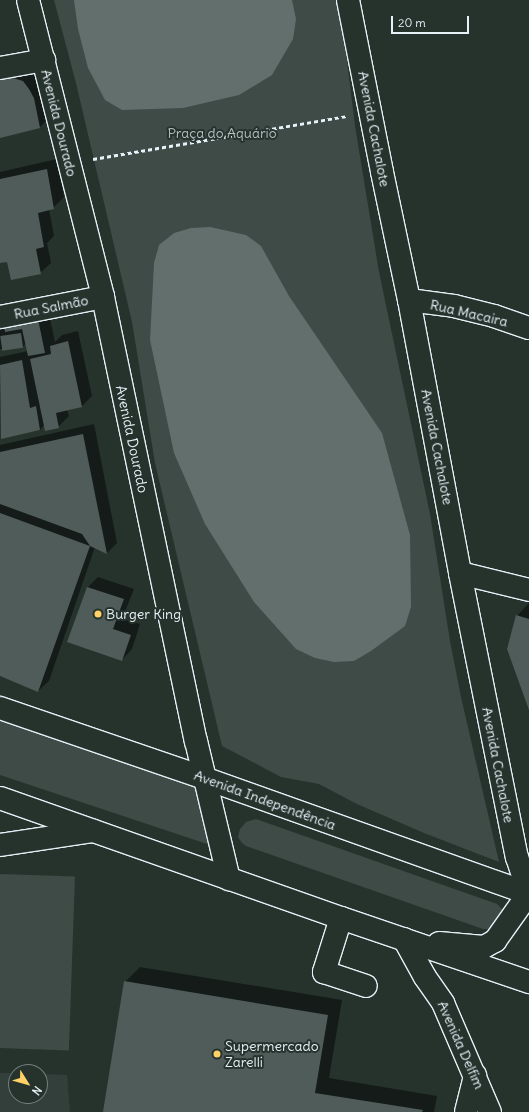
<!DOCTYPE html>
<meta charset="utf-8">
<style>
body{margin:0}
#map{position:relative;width:529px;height:1112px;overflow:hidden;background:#26332d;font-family:Delius,sans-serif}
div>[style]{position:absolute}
.built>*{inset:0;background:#333f3a}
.green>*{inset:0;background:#3e4b47;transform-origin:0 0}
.water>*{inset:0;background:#636f6d}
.shadow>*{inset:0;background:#0007}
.building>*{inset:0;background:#505c59;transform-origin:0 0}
.path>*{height:2.5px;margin-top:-1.25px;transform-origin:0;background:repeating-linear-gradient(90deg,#e8f1f8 0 4px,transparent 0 7px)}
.roads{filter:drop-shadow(1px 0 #e8f1f8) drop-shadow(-1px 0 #e8f1f8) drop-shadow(0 1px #e8f1f8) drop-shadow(0 -1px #e8f1f8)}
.minor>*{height:22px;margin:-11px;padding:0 11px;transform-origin:11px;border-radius:11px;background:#26332d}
.major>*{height:22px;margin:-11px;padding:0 11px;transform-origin:11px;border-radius:11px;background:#26332d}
.dots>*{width:11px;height:11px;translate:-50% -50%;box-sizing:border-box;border:2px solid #26332d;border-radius:50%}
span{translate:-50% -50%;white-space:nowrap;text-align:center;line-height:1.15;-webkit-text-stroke:4px #26332d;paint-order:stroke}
.street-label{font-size:14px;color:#e8f1f8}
.park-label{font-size:14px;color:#b5bfc3}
.poi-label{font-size:14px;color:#e8f1f8}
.left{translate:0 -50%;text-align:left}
.north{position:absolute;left:8px;top:1064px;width:40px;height:40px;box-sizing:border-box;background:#26332d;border:1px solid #747f7e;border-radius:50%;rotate:127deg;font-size:11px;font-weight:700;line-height:16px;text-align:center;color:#e8f1f8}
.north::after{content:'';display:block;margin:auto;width:14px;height:18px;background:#ffd166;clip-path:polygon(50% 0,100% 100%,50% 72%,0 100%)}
.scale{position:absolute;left:391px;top:16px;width:78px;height:18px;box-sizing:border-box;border:2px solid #e8f1f8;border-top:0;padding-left:5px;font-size:12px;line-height:14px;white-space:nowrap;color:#e8f1f8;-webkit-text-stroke:3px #26332d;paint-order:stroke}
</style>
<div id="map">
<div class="built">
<i style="clip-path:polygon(0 1073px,16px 1073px,16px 1096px,40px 1096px,40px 1074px,67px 1075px,70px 1112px,0 1112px)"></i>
</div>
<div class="green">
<i style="clip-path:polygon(54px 0,336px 0,342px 20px,355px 126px,379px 272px,430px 514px,450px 641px,461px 697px,499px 862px,424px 833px,357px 804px,319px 784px,281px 777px,222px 746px,155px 463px,132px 322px,76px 83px)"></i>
<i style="clip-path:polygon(0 719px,199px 786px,210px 845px,0 775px)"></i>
<i style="clip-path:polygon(256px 819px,497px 904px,502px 909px,502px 916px,493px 929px,483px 929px,246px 846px,242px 843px,238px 837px,240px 829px,246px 822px)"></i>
<i style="left:0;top:874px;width:75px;height:174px;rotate:2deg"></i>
</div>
<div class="water">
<i style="clip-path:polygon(74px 0,292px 0,296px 19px,293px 39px,272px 75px,239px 95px,183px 108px,122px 110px,105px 100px,88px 68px,78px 29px)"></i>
<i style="clip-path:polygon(210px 227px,246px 235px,261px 246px,289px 296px,382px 433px,410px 535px,411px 607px,405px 626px,371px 651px,354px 661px,334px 662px,315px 658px,296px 649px,254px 602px,205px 524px,174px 453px,150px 340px,154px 263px,159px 245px,174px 233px,191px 228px)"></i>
</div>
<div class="shadow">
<i style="clip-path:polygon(33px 71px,44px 87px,50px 117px,40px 127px,0 137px,0 75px)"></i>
<i style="clip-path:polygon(57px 159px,64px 197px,53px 208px,49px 209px,54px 236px,47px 243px,51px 263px,40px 273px,7px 261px,0 263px,0 172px)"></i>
<i style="clip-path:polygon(48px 309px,55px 342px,62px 335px,78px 331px,92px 396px,82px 406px,67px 410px,69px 416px,58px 427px,45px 424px,40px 430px,1px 438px,0 357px,28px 351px,26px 343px,23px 347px,0 349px,0 322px)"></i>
<i style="clip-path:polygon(94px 424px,117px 543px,107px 553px,95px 547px,49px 681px,38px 691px,0 676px,0 445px)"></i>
<i style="clip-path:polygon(98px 577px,134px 589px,122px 619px,140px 624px,132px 649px,122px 660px,87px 588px)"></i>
<i style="clip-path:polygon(529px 603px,529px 707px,517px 616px)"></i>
<i style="clip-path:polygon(140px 967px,342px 1000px,329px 1078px,437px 1096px,434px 1112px,104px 1112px,125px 982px)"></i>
</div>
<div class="building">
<i style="clip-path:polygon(6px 76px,23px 81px,29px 89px,34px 98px,40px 128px,0 138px,0 78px)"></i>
<i style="clip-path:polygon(47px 169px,54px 209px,38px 213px,44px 247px,36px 249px,41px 274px,11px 280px,7px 262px,0 263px,0 179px)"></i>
<i style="clip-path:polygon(38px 319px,45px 353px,28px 356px,22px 329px,5px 332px,4px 324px)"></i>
<i style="left:21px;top:333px;width:15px;height:21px;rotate:82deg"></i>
<i style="clip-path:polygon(68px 341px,82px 407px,56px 413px,59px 428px,45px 431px,30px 359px,51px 354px,50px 346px)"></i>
<i style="clip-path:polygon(22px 360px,30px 408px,36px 406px,40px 430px,1px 439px,0 365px)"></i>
<i style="clip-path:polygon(83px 434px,107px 554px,90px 546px,82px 534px,0 504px,0 452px)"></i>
<i style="clip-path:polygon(0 513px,90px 546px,38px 692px,0 676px)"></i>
<i style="clip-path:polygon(87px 587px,124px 599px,113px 629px,131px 635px,122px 661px,67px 642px)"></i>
<i style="clip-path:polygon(516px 615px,529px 619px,529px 710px,507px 649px)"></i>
<i style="clip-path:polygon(124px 981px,328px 1015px,315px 1093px,423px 1110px,422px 1112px,103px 1112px)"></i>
</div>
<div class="path">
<i style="left:93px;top:159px;width:257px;rotate:-9.6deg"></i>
</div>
<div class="roads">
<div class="minor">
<i style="left:28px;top:0;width:306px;rotate:75.8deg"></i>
<i style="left:103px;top:297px;width:454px;rotate:78.2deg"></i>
<i style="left:196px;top:741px;width:142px;rotate:76.6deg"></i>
<i style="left:348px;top:0;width:175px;rotate:78.8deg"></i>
<i style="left:382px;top:172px;width:131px;rotate:78.1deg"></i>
<i style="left:409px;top:300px;width:278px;rotate:79.4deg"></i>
<i style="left:460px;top:573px;width:290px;rotate:78.7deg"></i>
<i style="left:517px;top:857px;width:40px;rotate:72deg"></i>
<i style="left:0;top:68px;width:45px;rotate:-10.3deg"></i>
<i style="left:409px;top:300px;width:45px;rotate:7.6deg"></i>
<i style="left:454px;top:306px;width:41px;rotate:14deg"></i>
<i style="left:494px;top:316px;width:37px;rotate:19deg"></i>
<i style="left:0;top:317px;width:105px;rotate:-11deg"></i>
<i style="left:460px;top:573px;width:71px;rotate:13.8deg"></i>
<i style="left:0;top:845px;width:94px;rotate:-8.6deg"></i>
<i style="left:341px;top:918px;width:57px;rotate:107.5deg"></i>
<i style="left:324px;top:972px;width:44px;rotate:18.4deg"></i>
<i style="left:404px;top:939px;width:43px;rotate:61.1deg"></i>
<i style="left:425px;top:977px;width:32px;rotate:55deg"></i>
<i style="left:443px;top:1003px;width:119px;rotate:66.7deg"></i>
<i style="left:466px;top:1112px;width:38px;rotate:-76deg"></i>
</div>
<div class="major">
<i style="left:0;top:708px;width:216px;rotate:18.9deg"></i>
<i style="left:204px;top:778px;width:345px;rotate:19.6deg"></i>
<i style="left:0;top:798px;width:361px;rotate:19.4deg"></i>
<i style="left:341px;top:918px;width:199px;rotate:18.8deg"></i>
<i style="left:439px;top:943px;width:45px;rotate:5.1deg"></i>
<i style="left:484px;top:947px;width:13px;rotate:-29deg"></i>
<i style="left:495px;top:941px;width:59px;rotate:-54.7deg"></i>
</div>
</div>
<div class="dots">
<i style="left:98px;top:614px;background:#ffd166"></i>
<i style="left:217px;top:1054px;background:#ffd166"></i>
</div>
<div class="street-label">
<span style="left:59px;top:123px;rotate:76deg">Avenida Dourado</span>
<span style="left:374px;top:129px;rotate:79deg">Avenida Cachalote</span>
<span style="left:51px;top:307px;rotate:-11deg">Rua Salmão</span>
<span style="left:469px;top:313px;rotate:13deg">Rua Macaira</span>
<span style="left:132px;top:439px;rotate:78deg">Avenida Dourado</span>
<span style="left:437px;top:447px;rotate:79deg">Avenida Cachalote</span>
<span style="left:498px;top:765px;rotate:79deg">Avenida Cachalote</span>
<span style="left:265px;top:800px;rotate:20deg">Avenida Independência</span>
<span style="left:461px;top:1045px;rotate:66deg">Avenida Delfim</span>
</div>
<div class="park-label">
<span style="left:222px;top:133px">Praça do Aquário</span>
</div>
<div class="poi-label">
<span class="left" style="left:106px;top:614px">Burger King</span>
<span class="left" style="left:225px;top:1054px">Supermercado<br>Zarelli</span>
</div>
<div class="north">N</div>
<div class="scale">20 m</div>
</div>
